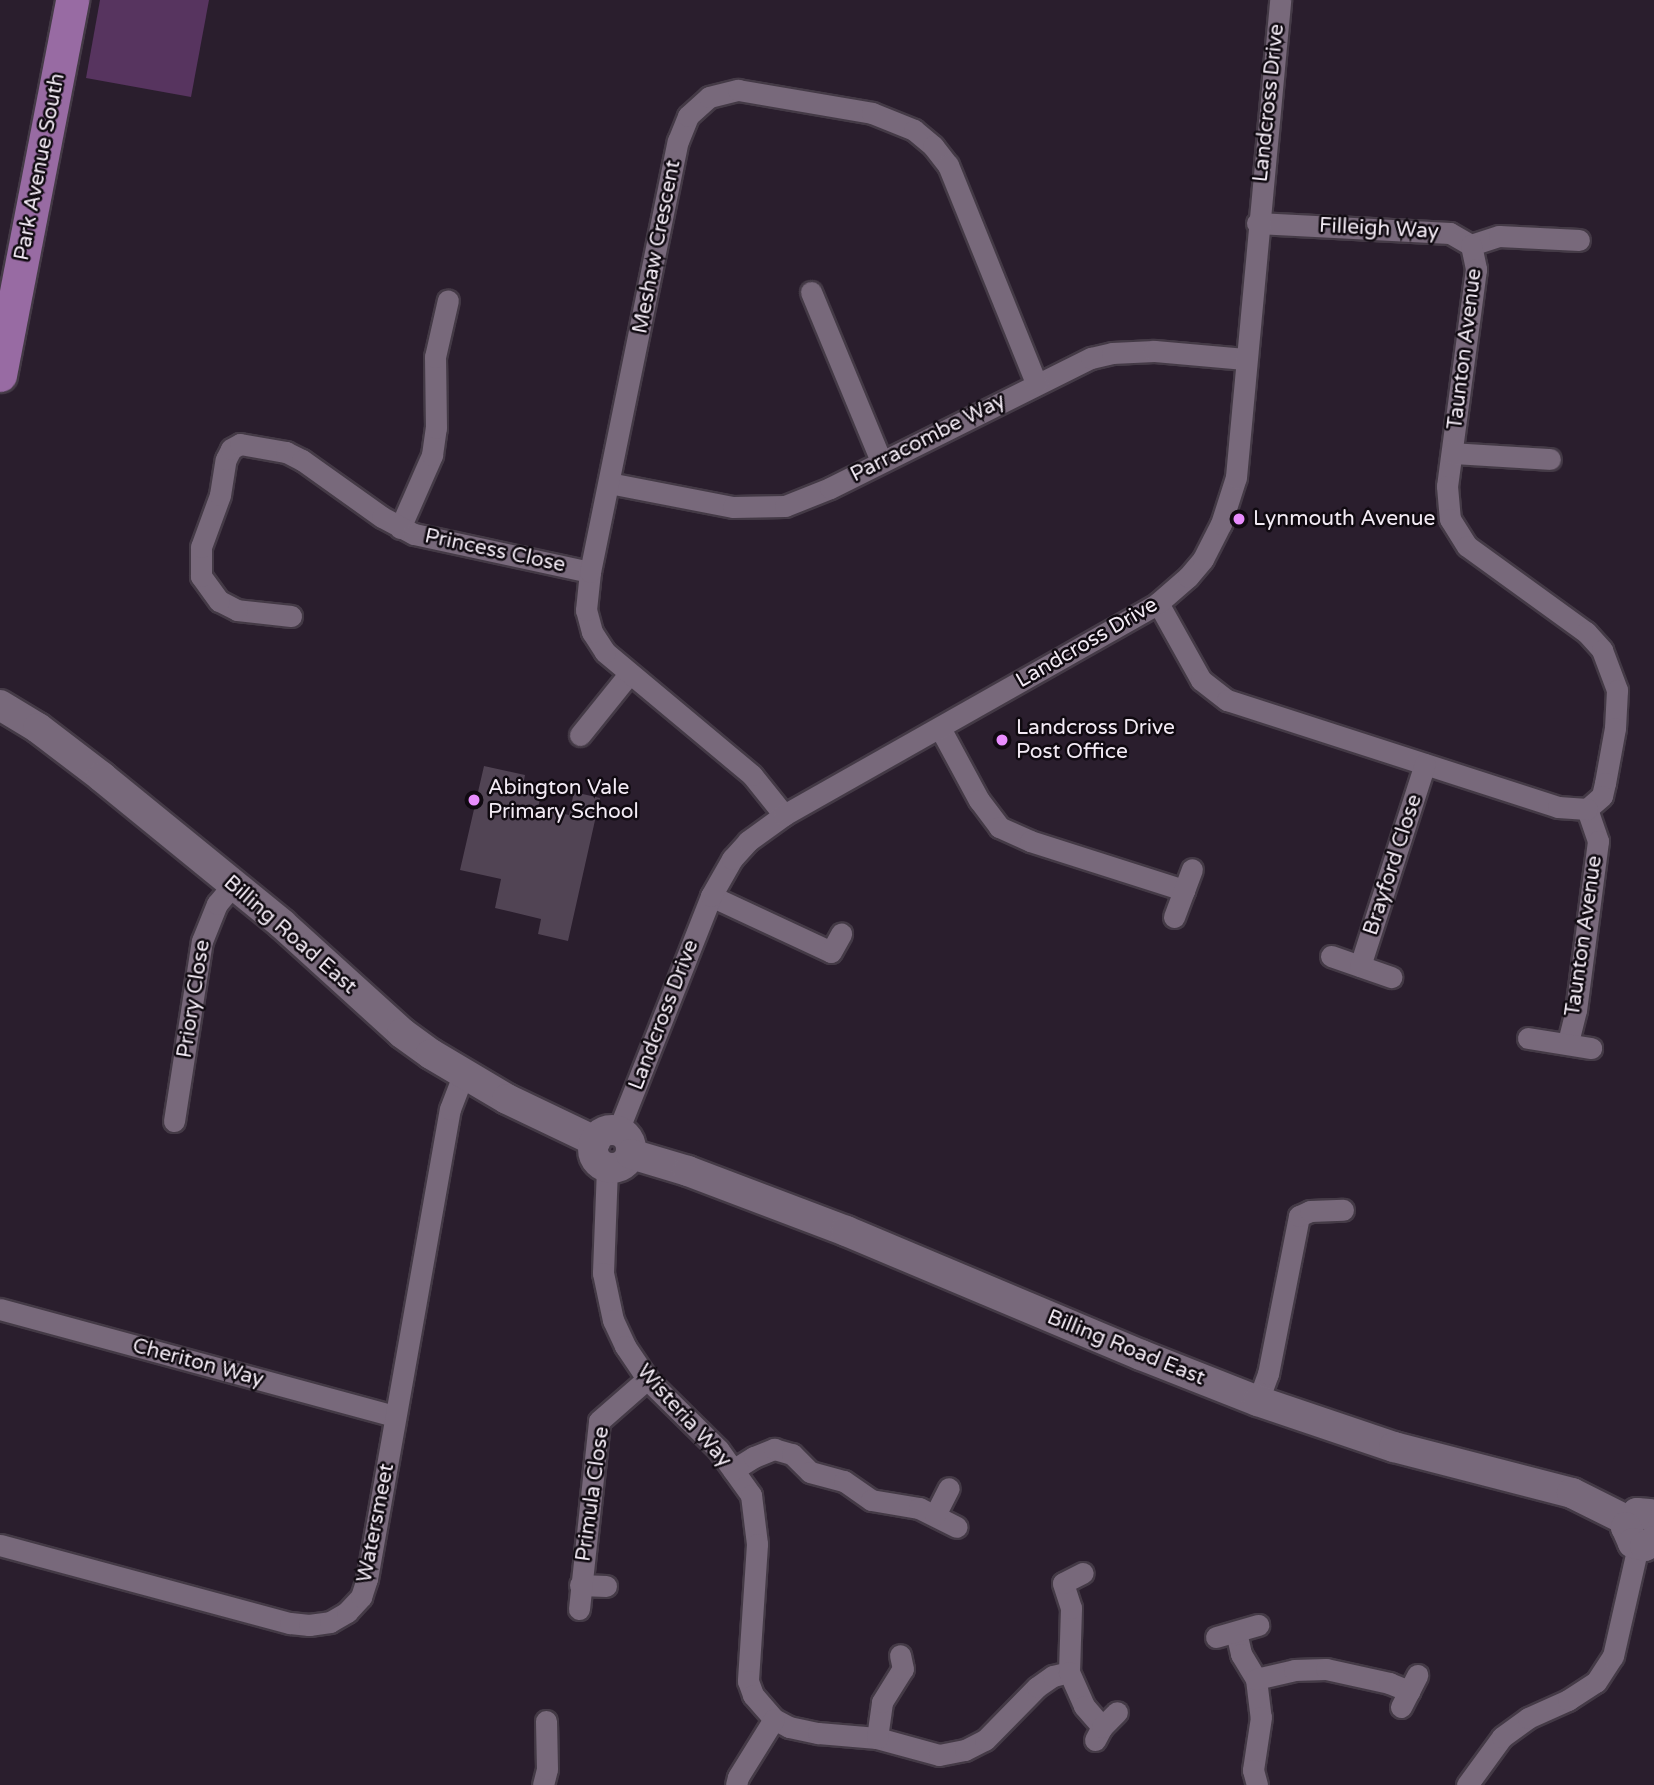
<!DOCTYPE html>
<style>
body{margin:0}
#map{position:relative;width:1654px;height:1785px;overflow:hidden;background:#2a1e2d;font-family:"Varela Round",sans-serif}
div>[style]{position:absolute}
.green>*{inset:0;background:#57345f}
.building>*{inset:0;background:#514454}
.roads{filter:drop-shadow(2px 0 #443a46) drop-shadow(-2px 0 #443a46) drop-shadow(0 2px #443a46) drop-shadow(0 -2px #443a46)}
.street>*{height:21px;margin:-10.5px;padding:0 10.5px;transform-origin:10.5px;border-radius:10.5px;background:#78697b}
.secondary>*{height:30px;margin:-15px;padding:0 15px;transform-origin:15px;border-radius:15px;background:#78697b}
.secondary>.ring{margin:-15px;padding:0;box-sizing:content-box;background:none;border:30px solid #78697b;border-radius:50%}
.primary>*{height:33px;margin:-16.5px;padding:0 16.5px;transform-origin:16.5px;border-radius:16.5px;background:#986ba3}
.dots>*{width:19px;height:19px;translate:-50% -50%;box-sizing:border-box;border:4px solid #100a11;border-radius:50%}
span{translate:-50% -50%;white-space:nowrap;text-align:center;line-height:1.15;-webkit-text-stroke:5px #100a11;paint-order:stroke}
.street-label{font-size:21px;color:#f3ebf5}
.poi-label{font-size:21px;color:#f3ebf5}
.left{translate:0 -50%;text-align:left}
</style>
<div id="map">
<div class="green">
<i style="clip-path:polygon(100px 0,209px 0,191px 97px,86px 78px)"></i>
</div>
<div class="building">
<i style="clip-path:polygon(484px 766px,525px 775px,523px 786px,542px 791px,538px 808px,569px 815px,574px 792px,600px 798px,568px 941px,538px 934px,541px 919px,495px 908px,501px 879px,460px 870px)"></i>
</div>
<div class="roads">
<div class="street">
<i style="left:1257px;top:223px;width:193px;rotate:3deg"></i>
<i style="left:1450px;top:233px;width:24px;rotate:30deg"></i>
<i style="left:1471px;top:245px;width:29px;rotate:-18deg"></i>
<i style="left:1499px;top:236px;width:80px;rotate:2.9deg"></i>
<i style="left:1471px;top:245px;width:25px;rotate:78deg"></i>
<i style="left:1476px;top:269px;width:219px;rotate:97.6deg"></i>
<i style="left:1447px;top:486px;width:33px;rotate:85deg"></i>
<i style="left:1450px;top:519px;width:32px;rotate:58deg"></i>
<i style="left:1467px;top:546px;width:147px;rotate:35.9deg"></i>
<i style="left:1586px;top:632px;width:24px;rotate:48deg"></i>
<i style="left:1602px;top:650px;width:43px;rotate:69.4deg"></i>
<i style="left:1617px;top:690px;width:38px;rotate:93deg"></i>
<i style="left:1615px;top:728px;width:56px;rotate:100.3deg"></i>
<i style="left:1605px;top:783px;width:13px;rotate:103deg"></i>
<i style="left:1602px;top:796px;width:20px;rotate:139deg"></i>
<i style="left:1587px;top:809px;width:34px;rotate:71deg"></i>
<i style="left:1598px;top:841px;width:170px;rotate:97.4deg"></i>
<i style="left:1576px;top:1010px;width:33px;rotate:104deg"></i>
<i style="left:811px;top:292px;width:183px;rotate:67.5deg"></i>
<i style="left:1452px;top:453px;width:98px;rotate:3.5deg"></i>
<i style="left:609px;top:483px;width:126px;rotate:11deg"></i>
<i style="left:733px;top:507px;width:52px;rotate:-1.1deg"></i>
<i style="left:785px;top:506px;width:48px;rotate:-21.8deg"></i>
<i style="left:830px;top:488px;width:292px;rotate:-26.5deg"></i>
<i style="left:1091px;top:358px;width:22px;rotate:-13deg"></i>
<i style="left:1112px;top:353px;width:42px;rotate:-2.7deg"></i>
<i style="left:1154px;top:351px;width:92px;rotate:5deg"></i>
<i style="left:400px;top:528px;width:80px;rotate:-66.3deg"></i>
<i style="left:432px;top:455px;width:27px;rotate:-82deg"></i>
<i style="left:436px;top:428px;width:71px;rotate:-90.8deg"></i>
<i style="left:435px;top:357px;width:58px;rotate:-77.2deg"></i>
<i style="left:1158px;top:603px;width:88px;rotate:60.8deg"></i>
<i style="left:1201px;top:680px;width:33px;rotate:38deg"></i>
<i style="left:1227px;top:700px;width:348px;rotate:17.9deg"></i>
<i style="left:1558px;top:807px;width:29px;rotate:4deg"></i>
<i style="left:291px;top:616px;width:54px;rotate:-173.7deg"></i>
<i style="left:237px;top:610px;width:20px;rotate:-153deg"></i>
<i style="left:219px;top:601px;width:31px;rotate:-126deg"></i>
<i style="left:201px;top:576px;width:29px;rotate:-90deg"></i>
<i style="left:201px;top:547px;width:55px;rotate:-69.9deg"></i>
<i style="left:220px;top:495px;width:36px;rotate:-81deg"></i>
<i style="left:226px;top:459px;width:11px;rotate:-63deg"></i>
<i style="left:231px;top:449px;width:10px;rotate:-29deg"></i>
<i style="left:240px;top:444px;width:47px;rotate:9.9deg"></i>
<i style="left:286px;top:452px;width:18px;rotate:27deg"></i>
<i style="left:302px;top:460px;width:98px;rotate:35.5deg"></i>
<i style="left:382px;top:517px;width:36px;rotate:28deg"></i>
<i style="left:414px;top:534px;width:180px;rotate:12.2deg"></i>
<i style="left:940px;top:728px;width:82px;rotate:61.6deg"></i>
<i style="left:979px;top:800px;width:34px;rotate:53deg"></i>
<i style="left:999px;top:827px;width:34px;rotate:24deg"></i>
<i style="left:1030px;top:841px;width:162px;rotate:17.7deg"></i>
<i style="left:580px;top:735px;width:78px;rotate:-51.2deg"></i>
<i style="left:784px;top:815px;width:51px;rotate:-128.7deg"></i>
<i style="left:752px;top:775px;width:192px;rotate:-140.1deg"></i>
<i style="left:605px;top:652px;width:24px;rotate:-123deg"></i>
<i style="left:592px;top:632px;width:23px;rotate:-105deg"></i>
<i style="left:586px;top:610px;width:38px;rotate:-84deg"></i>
<i style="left:590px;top:572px;width:440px;rotate:-78.5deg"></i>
<i style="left:678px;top:141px;width:27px;rotate:-68deg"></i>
<i style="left:688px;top:116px;width:28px;rotate:-42deg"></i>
<i style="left:709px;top:97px;width:30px;rotate:-14deg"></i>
<i style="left:738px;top:90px;width:136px;rotate:9.7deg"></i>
<i style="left:872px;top:113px;width:45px;rotate:22deg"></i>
<i style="left:914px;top:130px;width:25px;rotate:40deg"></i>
<i style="left:933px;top:146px;width:24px;rotate:52deg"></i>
<i style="left:948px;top:165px;width:235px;rotate:68deg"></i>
<i style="left:711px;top:896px;width:132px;rotate:25deg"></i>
<i style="left:831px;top:952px;width:21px;rotate:-61deg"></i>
<i style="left:1174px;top:917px;width:51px;rotate:-69.4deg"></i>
<i style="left:1331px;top:956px;width:64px;rotate:19.3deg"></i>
<i style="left:1360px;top:966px;width:212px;rotate:-72.2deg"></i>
<i style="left:1528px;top:1038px;width:64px;rotate:9deg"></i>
<i style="left:174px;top:1121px;width:182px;rotate:-81.2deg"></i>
<i style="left:202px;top:941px;width:40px;rotate:-68deg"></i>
<i style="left:217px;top:904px;width:25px;rotate:-50deg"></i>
<i style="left:618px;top:1131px;width:253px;rotate:-68.4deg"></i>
<i style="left:711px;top:896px;width:43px;rotate:-60.4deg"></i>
<i style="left:732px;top:859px;width:24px;rotate:-48deg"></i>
<i style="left:748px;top:841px;width:44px;rotate:-35.8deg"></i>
<i style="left:784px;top:815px;width:430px;rotate:-29.5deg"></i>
<i style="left:1158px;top:603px;width:40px;rotate:-41deg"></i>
<i style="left:1188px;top:577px;width:23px;rotate:-50deg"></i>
<i style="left:1203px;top:559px;width:39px;rotate:-63deg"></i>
<i style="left:1221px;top:524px;width:49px;rotate:-72.3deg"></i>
<i style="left:1236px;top:477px;width:479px;rotate:-84.7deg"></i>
<i style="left:607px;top:1168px;width:105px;rotate:92.2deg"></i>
<i style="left:603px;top:1273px;width:48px;rotate:78deg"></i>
<i style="left:613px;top:1320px;width:29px;rotate:65deg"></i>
<i style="left:625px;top:1346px;width:40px;rotate:56deg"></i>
<i style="left:647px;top:1379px;width:100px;rotate:44.6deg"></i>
<i style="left:718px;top:1449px;width:57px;rotate:54.3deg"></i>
<i style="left:751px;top:1495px;width:49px;rotate:83deg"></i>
<i style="left:757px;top:1544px;width:137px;rotate:93.8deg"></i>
<i style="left:748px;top:1681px;width:15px;rotate:70deg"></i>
<i style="left:753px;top:1695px;width:32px;rotate:49deg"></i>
<i style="left:774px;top:1719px;width:17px;rotate:28deg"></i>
<i style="left:789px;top:1727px;width:30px;rotate:12deg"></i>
<i style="left:818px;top:1733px;width:59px;rotate:4.8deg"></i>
<i style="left:877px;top:1738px;width:64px;rotate:15.3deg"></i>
<i style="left:939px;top:1755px;width:26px;rotate:-11deg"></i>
<i style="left:965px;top:1750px;width:22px;rotate:-27deg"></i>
<i style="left:985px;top:1740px;width:74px;rotate:-45.5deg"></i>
<i style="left:1037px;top:1687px;width:19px;rotate:-35deg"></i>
<i style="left:1053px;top:1676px;width:16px;rotate:-14deg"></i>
<i style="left:1069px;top:1672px;width:64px;rotate:-88.2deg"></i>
<i style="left:1071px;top:1608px;width:26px;rotate:-108deg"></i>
<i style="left:1063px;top:1583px;width:22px;rotate:-27deg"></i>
<i style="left:0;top:1309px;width:409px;rotate:15.2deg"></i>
<i style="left:1258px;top:1401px;width:29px;rotate:-70deg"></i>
<i style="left:1268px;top:1374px;width:161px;rotate:-78.9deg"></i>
<i style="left:1299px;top:1216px;width:12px;rotate:-24deg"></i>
<i style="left:1310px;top:1211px;width:33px;rotate:-2deg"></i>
<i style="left:733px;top:1470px;width:25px;rotate:-32deg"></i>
<i style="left:754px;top:1457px;width:22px;rotate:-22deg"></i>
<i style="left:774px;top:1449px;width:19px;rotate:16deg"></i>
<i style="left:792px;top:1454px;width:25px;rotate:45deg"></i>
<i style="left:810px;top:1472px;width:35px;rotate:15deg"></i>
<i style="left:844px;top:1481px;width:33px;rotate:35deg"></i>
<i style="left:871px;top:1500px;width:49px;rotate:9.5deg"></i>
<i style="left:919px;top:1508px;width:42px;rotate:26.6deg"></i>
<i style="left:935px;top:1515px;width:30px;rotate:-63deg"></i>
<i style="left:0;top:1545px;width:300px;rotate:15.1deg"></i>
<i style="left:290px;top:1623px;width:19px;rotate:6deg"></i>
<i style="left:309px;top:1625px;width:21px;rotate:-8deg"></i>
<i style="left:330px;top:1622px;width:20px;rotate:-30deg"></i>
<i style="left:347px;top:1612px;width:21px;rotate:-47deg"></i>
<i style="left:361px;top:1597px;width:19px;rotate:-72deg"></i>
<i style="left:367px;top:1579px;width:477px;rotate:-80deg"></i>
<i style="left:450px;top:1109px;width:36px;rotate:-69deg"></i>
<i style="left:580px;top:1585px;width:26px;rotate:2deg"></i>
<i style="left:579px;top:1609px;width:189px;rotate:-83.9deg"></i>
<i style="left:599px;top:1421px;width:64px;rotate:-41.2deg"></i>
<i style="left:1236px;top:1632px;width:23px;rotate:77deg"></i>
<i style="left:1241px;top:1654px;width:29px;rotate:59deg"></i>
<i style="left:1256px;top:1679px;width:38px;rotate:83deg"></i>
<i style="left:1261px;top:1717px;width:54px;rotate:98.6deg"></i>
<i style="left:1253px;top:1770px;width:16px;rotate:75deg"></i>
<i style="left:1216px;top:1637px;width:44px;rotate:-15.9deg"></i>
<i style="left:1069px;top:1672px;width:37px;rotate:66deg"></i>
<i style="left:1084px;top:1706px;width:28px;rotate:49deg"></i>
<i style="left:1256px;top:1679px;width:39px;rotate:-13deg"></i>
<i style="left:1294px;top:1670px;width:32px;rotate:-2deg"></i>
<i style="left:1326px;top:1669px;width:65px;rotate:12.5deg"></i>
<i style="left:1389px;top:1683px;width:22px;rotate:22deg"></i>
<i style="left:1401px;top:1707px;width:36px;rotate:-63deg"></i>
<i style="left:877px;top:1738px;width:36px;rotate:-82deg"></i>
<i style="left:882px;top:1702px;width:39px;rotate:-58deg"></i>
<i style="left:903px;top:1669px;width:14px;rotate:-102deg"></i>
<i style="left:1095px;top:1740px;width:15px;rotate:-62deg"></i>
<i style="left:1102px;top:1727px;width:21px;rotate:-45deg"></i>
<i style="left:543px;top:1785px;width:16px;rotate:-76deg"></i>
<i style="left:547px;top:1769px;width:48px;rotate:-91.2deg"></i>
<i style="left:736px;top:1785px;width:8px;rotate:-76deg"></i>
<i style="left:738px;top:1777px;width:68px;rotate:-58.2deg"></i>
<i style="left:1467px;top:1785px;width:59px;rotate:-53.9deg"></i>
<i style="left:1502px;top:1737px;width:32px;rotate:-36deg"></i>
<i style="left:1528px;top:1718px;width:44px;rotate:-24.2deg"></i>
<i style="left:1568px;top:1700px;width:33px;rotate:-33deg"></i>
<i style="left:1596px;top:1682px;width:31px;rotate:-57deg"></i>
<i style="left:1613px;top:1656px;width:113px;rotate:-77.2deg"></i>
</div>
<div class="secondary">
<i style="left:0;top:705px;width:44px;rotate:31.2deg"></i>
<i style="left:38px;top:728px;width:81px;rotate:37.4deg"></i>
<i style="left:102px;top:777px;width:232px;rotate:39.2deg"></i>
<i style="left:282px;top:924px;width:162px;rotate:42.2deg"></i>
<i style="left:402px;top:1033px;width:36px;rotate:36deg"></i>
<i style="left:431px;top:1054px;width:88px;rotate:30.6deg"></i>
<i style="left:507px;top:1099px;width:98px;rotate:25.5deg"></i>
<i class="ring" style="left:593px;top:1130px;width:8px;height:8px"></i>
<i style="left:631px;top:1154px;width:59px;rotate:16.6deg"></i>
<i style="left:688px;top:1171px;width:169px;rotate:20.8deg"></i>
<i style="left:846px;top:1231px;width:320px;rotate:22.8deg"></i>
<i style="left:1141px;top:1355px;width:126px;rotate:21.5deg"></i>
<i style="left:1258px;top:1401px;width:144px;rotate:18.7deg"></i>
<i style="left:1394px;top:1447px;width:184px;rotate:14.5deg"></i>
<i style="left:1572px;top:1493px;width:63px;rotate:26.6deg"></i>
<i style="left:1654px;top:1518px;width:6px;rotate:-141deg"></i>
<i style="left:1649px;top:1514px;width:12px;rotate:-175deg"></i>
<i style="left:1637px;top:1513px;width:18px;rotate:128deg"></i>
<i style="left:1626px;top:1527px;width:17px;rotate:66deg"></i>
<i style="left:1633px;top:1543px;width:12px;rotate:14deg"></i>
<i style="left:1645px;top:1546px;width:10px;rotate:-29deg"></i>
</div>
<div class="primary">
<i style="left:0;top:375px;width:382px;rotate:-79.1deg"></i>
</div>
</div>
<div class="dots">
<i style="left:1239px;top:519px;background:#e98dfe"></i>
<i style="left:1002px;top:740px;background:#e98dfe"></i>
<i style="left:474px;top:800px;background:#e98dfe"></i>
</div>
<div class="street-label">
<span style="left:1269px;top:103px;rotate:-84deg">Landcross Drive</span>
<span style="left:40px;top:167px;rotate:-79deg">Park Avenue South</span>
<span style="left:1379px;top:229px;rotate:3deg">Filleigh Way</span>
<span style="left:657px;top:247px;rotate:-79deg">Meshaw Crescent</span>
<span style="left:1465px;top:349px;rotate:-83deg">Taunton Avenue</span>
<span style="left:928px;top:438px;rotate:-27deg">Parracombe Way</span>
<span style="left:495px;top:551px;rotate:12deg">Princess Close</span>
<span style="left:1087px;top:643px;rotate:-30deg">Landcross Drive</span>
<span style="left:1393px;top:865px;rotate:-72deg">Brayford Close</span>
<span style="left:290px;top:935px;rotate:41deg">Billing Road East</span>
<span style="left:1584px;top:936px;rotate:-82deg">Taunton Avenue</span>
<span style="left:194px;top:999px;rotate:-81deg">Priory Close</span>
<span style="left:664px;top:1015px;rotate:-69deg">Landcross Drive</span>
<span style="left:1126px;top:1348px;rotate:22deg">Billing Road East</span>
<span style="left:198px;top:1363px;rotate:15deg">Cheriton Way</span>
<span style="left:684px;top:1416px;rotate:48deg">Wisteria Way</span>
<span style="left:593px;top:1494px;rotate:-82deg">Primula Close</span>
<span style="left:376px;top:1523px;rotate:-79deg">Watersmeet</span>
</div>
<div class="poi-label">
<span class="left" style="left:1253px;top:519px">Lynmouth Avenue</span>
<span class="left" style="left:1016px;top:740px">Landcross Drive<br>Post Office</span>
<span class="left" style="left:488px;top:800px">Abington Vale<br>Primary School</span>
</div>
</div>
